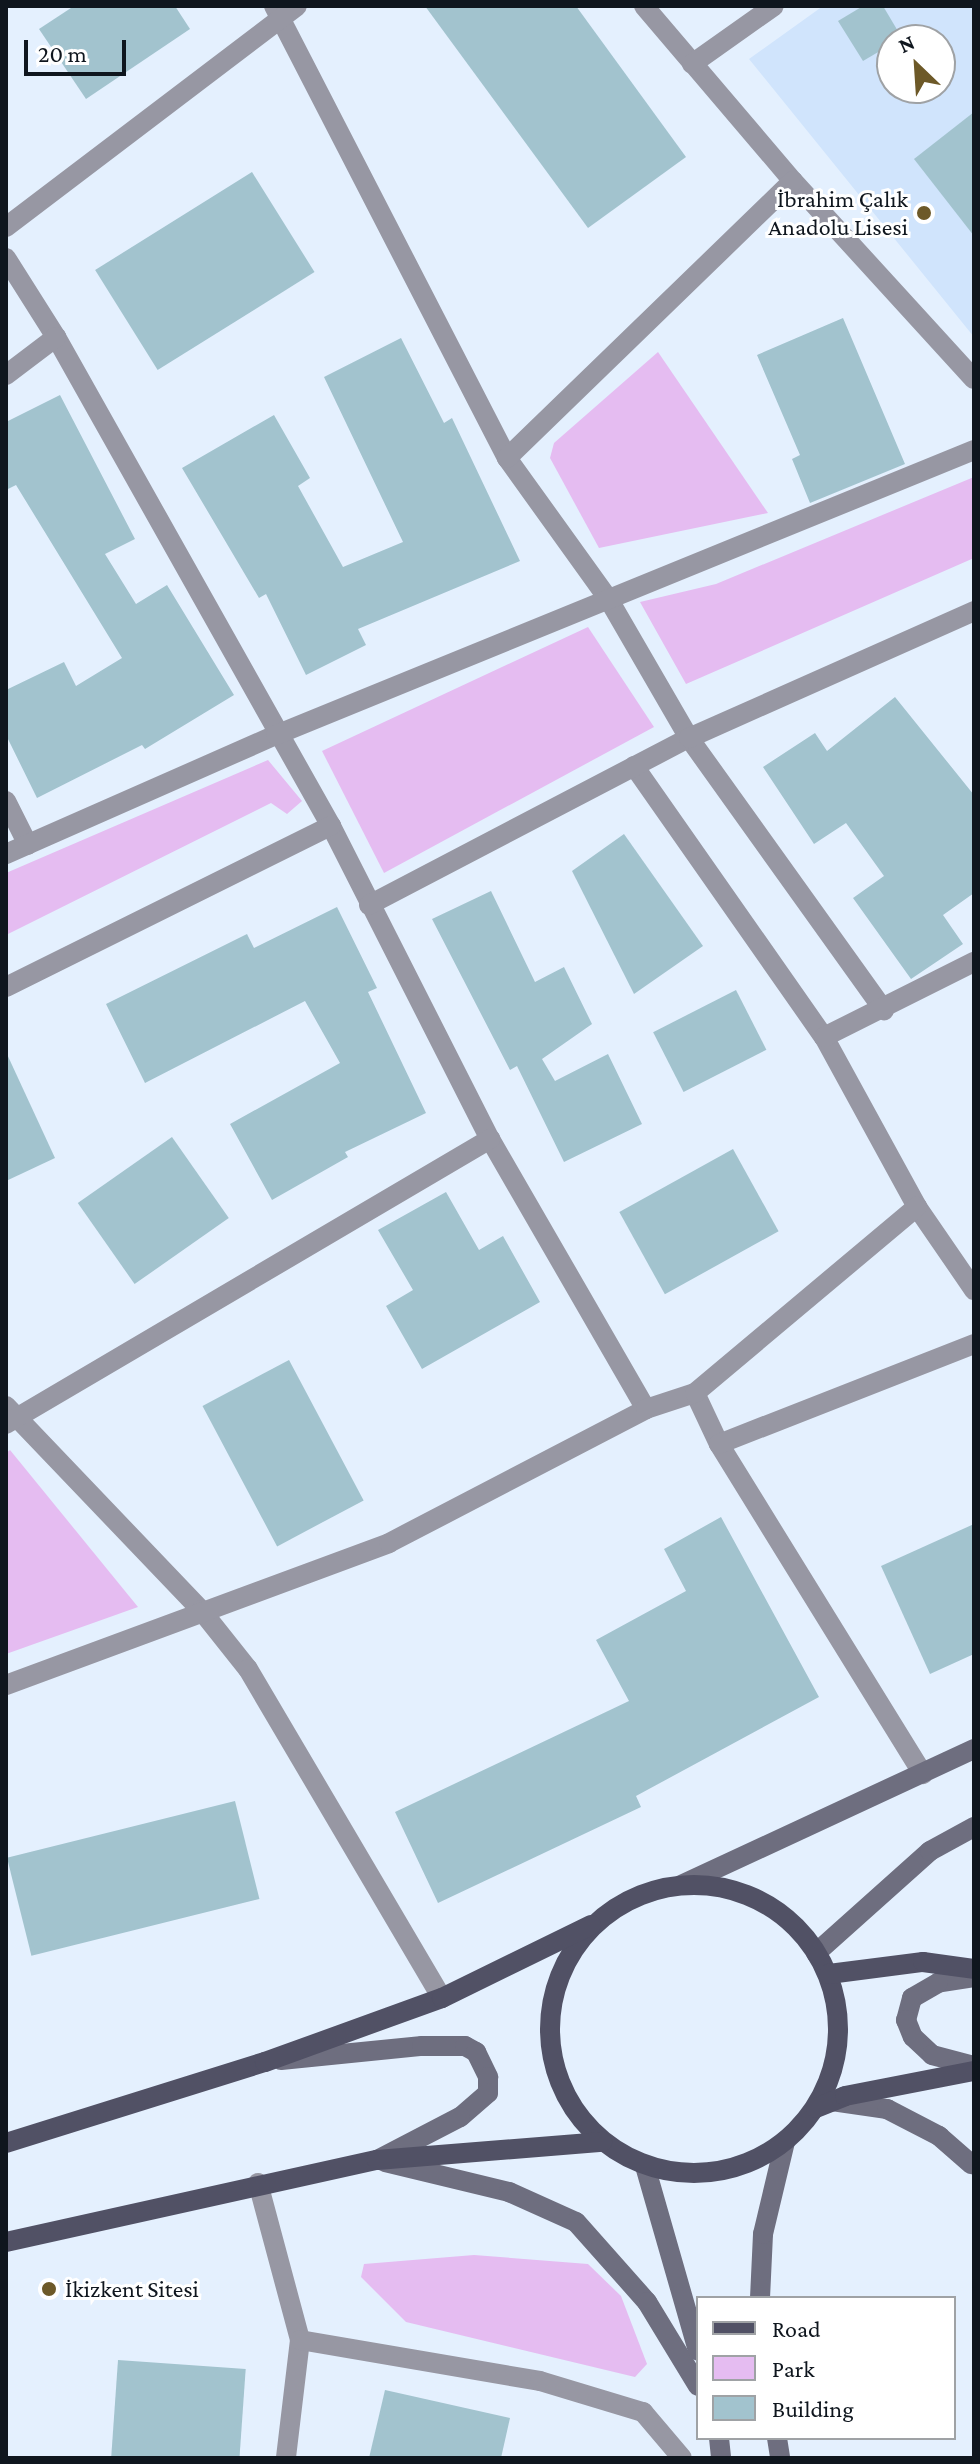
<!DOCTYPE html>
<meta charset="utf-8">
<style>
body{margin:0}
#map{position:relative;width:980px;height:2464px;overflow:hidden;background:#e4f0fe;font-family:"Crimson Pro",serif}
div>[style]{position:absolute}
.built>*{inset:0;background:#d0e4fc}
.green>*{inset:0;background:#e5bcf1}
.building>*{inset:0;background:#a2c3ce;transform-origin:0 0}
.street>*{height:20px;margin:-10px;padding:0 10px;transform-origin:10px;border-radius:10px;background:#9797a3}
.secondary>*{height:20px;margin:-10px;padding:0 10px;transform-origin:10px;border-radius:10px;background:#6e6e7f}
.primary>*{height:20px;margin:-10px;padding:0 10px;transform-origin:10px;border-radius:10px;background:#515165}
.primary>.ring{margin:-10px;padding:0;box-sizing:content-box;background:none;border:20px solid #515165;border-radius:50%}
.dots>*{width:22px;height:22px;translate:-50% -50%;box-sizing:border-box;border:4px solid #fff;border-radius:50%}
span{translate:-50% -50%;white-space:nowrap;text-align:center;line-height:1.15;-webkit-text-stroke:6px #fff;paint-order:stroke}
.poi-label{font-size:24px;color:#0f161e}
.right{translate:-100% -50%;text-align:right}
.left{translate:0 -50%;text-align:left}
.frame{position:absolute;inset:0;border:8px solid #0f161e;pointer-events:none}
.legend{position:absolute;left:696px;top:2296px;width:260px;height:144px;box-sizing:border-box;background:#fff;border:2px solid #9fa2a5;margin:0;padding:10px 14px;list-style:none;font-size:24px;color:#0f161e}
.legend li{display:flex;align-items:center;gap:16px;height:40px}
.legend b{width:40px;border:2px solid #9fa2a5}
.north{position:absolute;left:876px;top:24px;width:80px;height:80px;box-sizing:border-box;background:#fff;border:2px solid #9fa2a5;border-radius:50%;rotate:335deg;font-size:22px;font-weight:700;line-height:32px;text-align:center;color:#0f161e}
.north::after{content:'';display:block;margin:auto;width:28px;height:36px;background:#6d5928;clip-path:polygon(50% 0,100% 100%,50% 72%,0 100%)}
.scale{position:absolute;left:24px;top:40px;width:102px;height:36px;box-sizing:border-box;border:4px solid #0f161e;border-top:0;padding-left:10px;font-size:24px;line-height:28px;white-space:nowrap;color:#0f161e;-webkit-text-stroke:6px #fff;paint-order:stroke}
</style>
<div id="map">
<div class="built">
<i style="clip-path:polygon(evenodd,823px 6px,974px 6px,974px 337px,749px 59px,823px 6px,892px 40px,940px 40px,940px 88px,892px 88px,892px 40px)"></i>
</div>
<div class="green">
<i style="clip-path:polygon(658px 352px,768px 513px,599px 548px,550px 458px,554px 443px)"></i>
<i style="clip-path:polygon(974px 477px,974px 558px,686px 684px,640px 602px,716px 584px)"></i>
<i style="clip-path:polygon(588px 627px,654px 727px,384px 873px,322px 751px)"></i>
<i style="clip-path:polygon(268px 760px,302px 801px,287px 814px,271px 803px,6px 935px,6px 873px)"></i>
<i style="clip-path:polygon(10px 1450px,138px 1607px,6px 1654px,6px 1453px)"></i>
<i style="clip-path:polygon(474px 2255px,588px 2264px,621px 2296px,647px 2364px,635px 2377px,406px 2322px,361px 2277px,364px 2264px)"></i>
</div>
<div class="building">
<i style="clip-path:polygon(74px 6px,175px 6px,190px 29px,86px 99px,39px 29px)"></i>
<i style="clip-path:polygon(425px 6px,576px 6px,686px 157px,588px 228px)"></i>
<i style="clip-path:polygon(863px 6px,883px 6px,902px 38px,863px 61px,838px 21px)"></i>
<i style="clip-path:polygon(974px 112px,974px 236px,914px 159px)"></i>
<i style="left:252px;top:172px;width:118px;height:185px;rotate:58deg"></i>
<i style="clip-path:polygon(843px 318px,905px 464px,810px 503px,792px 459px,800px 455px,757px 355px)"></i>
<i style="clip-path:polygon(401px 338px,444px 423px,452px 418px,520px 561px,358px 629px,366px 645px,306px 675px,266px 594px,259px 598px,182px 468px,274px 415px,310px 478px,298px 486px,343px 567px,403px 542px,324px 377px)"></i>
<i style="clip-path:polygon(60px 395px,135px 539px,105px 554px,136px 604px,167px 585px,234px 695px,145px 749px,142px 745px,37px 798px,6px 735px,6px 690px,64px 662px,76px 686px,122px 658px,16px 485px,6px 490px,6px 422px)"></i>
<i style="clip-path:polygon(895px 697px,974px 795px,974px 893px,943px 915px,963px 944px,911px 979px,853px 898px,884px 876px,846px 823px,814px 844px,763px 767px,815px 733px,827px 751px)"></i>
<i style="clip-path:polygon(624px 834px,703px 946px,634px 994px,572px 871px)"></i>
<i style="clip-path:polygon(491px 891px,535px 982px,564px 967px,592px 1024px,542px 1059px,555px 1081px,608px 1054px,642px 1124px,564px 1162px,517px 1066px,510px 1070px,432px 919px)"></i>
<i style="clip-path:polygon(337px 907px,377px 988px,368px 992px,426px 1113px,345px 1152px,348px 1157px,272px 1200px,230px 1124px,340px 1063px,305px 1001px,145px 1083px,106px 1004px,247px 934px,254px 948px)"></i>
<i style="left:736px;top:990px;width:67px;height:93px;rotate:63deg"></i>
<i style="clip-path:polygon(6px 1052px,55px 1158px,6px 1181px)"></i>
<i style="left:172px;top:1137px;width:99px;height:115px;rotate:55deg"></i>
<i style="left:733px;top:1149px;width:94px;height:130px;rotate:61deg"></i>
<i style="clip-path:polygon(446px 1192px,479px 1250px,503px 1236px,540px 1302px,422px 1369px,386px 1306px,413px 1290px,378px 1230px)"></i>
<i style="left:289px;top:1360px;width:159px;height:98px;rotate:62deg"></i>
<i style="clip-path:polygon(721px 1517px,819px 1697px,636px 1796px,641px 1807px,438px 1903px,395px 1812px,629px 1701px,596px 1640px,686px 1591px,664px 1549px)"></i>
<i style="clip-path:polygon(974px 1524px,974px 1654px,930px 1674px,881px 1566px)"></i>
<i style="left:235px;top:1801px;width:101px;height:235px;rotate:76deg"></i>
<i style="left:118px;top:2360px;width:128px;height:98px;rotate:4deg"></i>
<i style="clip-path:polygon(385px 2390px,510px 2418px,501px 2458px,369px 2458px)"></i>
</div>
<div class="street">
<i style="left:274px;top:6px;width:509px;rotate:62.73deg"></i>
<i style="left:507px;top:458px;width:175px;rotate:54.3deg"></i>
<i style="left:609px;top:600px;width:160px;rotate:59.9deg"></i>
<i style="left:689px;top:738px;width:335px;rotate:54.4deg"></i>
<i style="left:644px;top:6px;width:230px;rotate:49.6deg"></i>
<i style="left:793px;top:181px;width:268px;rotate:47.6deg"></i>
<i style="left:692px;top:64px;width:100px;rotate:-35.3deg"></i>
<i style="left:6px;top:227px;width:365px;rotate:-37.2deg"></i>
<i style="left:6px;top:258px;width:93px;rotate:57.7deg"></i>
<i style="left:56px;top:337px;width:561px;rotate:60.65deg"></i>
<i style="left:331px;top:826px;width:351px;rotate:63.1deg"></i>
<i style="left:490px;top:1139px;width:312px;rotate:60deg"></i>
<i style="left:6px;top:375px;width:63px;rotate:-37.2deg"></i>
<i style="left:507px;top:458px;width:398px;rotate:-44.1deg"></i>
<i style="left:634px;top:766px;width:331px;rotate:55deg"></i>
<i style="left:824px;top:1037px;width:194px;rotate:61.3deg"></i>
<i style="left:917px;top:1207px;width:101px;rotate:55.5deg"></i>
<i style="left:6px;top:801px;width:49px;rotate:63.4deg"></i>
<i style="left:6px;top:854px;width:295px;rotate:-23.8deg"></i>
<i style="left:276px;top:735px;width:754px;rotate:-22.21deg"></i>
<i style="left:369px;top:905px;width:361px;rotate:-27.6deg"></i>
<i style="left:689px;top:738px;width:312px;rotate:-24deg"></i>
<i style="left:6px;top:987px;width:363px;rotate:-26.4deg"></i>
<i style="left:824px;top:1037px;width:168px;rotate:-26.6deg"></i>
<i style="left:695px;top:1393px;width:56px;rotate:64.8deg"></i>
<i style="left:719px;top:1444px;width:388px;rotate:58.3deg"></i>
<i style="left:6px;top:1406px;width:282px;rotate:46.3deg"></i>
<i style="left:201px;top:1610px;width:75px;rotate:51.5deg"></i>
<i style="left:248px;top:1669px;width:382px;rotate:59.5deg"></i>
<i style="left:6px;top:1424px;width:562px;rotate:-30.49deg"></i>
<i style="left:719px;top:1444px;width:274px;rotate:-21.4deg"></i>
<i style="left:6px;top:1685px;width:408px;rotate:-20.3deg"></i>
<i style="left:389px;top:1543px;width:290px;rotate:-27.5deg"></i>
<i style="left:646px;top:1409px;width:52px;rotate:-18.1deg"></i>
<i style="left:695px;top:1393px;width:290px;rotate:-40deg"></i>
<i style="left:258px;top:2183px;width:163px;rotate:75deg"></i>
<i style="left:300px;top:2340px;width:119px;rotate:96.8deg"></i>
<i style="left:300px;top:2340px;width:243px;rotate:9.7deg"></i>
<i style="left:540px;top:2381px;width:108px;rotate:16.8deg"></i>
<i style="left:643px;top:2412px;width:60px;rotate:49.7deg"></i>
</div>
<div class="secondary">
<i style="left:681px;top:1885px;width:323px;rotate:-24.9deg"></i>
<i style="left:816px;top:1953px;width:153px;rotate:-41.8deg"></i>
<i style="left:930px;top:1851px;width:50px;rotate:-28.6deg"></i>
<i style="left:974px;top:1977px;width:36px;rotate:171deg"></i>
<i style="left:938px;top:1983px;width:30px;rotate:150deg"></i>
<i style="left:912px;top:1998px;width:23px;rotate:105deg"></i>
<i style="left:906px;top:2020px;width:18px;rotate:68deg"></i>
<i style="left:913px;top:2037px;width:26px;rotate:43deg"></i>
<i style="left:932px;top:2055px;width:43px;rotate:14.7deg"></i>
<i style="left:281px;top:2060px;width:142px;rotate:-5.7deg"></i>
<i style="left:422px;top:2046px;width:43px"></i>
<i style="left:465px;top:2046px;width:13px;rotate:29deg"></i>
<i style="left:476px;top:2052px;width:28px;rotate:64deg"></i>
<i style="left:488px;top:2077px;width:16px;rotate:90deg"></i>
<i style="left:488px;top:2093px;width:37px;rotate:139deg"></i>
<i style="left:460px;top:2117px;width:93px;rotate:152.6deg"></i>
<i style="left:832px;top:2101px;width:56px;rotate:8.3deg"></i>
<i style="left:887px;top:2109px;width:59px;rotate:27.4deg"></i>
<i style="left:939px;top:2136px;width:43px;rotate:41.2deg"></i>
<i style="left:385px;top:2162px;width:128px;rotate:13.6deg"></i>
<i style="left:509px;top:2192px;width:73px;rotate:24.1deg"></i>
<i style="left:576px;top:2222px;width:107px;rotate:48.4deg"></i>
<i style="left:647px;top:2302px;width:98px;rotate:58.7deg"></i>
<i style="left:645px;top:2166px;width:192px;rotate:74deg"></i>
<i style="left:760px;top:2298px;width:64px;rotate:-87.3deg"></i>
<i style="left:763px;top:2234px;width:95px;rotate:-76.6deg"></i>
<i style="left:719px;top:2438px;width:20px;rotate:84deg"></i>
<i style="left:777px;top:2438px;width:20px;rotate:81deg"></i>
</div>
<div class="primary">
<i class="ring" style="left:550px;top:1885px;width:268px;height:268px"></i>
<i style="left:829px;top:1974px;width:95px;rotate:-7.3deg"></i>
<i style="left:923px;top:1962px;width:51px;rotate:7.8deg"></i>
<i style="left:816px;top:2108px;width:31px;rotate:-22deg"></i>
<i style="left:845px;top:2096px;width:131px;rotate:-11deg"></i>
<i style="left:6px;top:2143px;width:271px;rotate:-17.4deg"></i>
<i style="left:265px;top:2062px;width:188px;rotate:-19.9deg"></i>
<i style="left:442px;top:1998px;width:166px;rotate:-26.1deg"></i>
<i style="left:6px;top:2242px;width:380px;rotate:-12.5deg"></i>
<i style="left:377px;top:2160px;width:226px;rotate:-4.6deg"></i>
</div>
<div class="dots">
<i style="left:924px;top:213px;background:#6d5928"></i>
<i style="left:49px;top:2289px;background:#6d5928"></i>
</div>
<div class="poi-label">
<span class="right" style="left:908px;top:213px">İbrahim Çalık<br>Anadolu Lisesi</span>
<span class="left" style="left:65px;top:2289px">İkizkent Sitesi</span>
</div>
<div class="frame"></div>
<ul class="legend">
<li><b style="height:10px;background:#515165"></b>Road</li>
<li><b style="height:22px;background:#e5bcf1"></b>Park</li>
<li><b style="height:22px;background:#a2c3ce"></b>Building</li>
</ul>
<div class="north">N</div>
<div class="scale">20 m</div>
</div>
